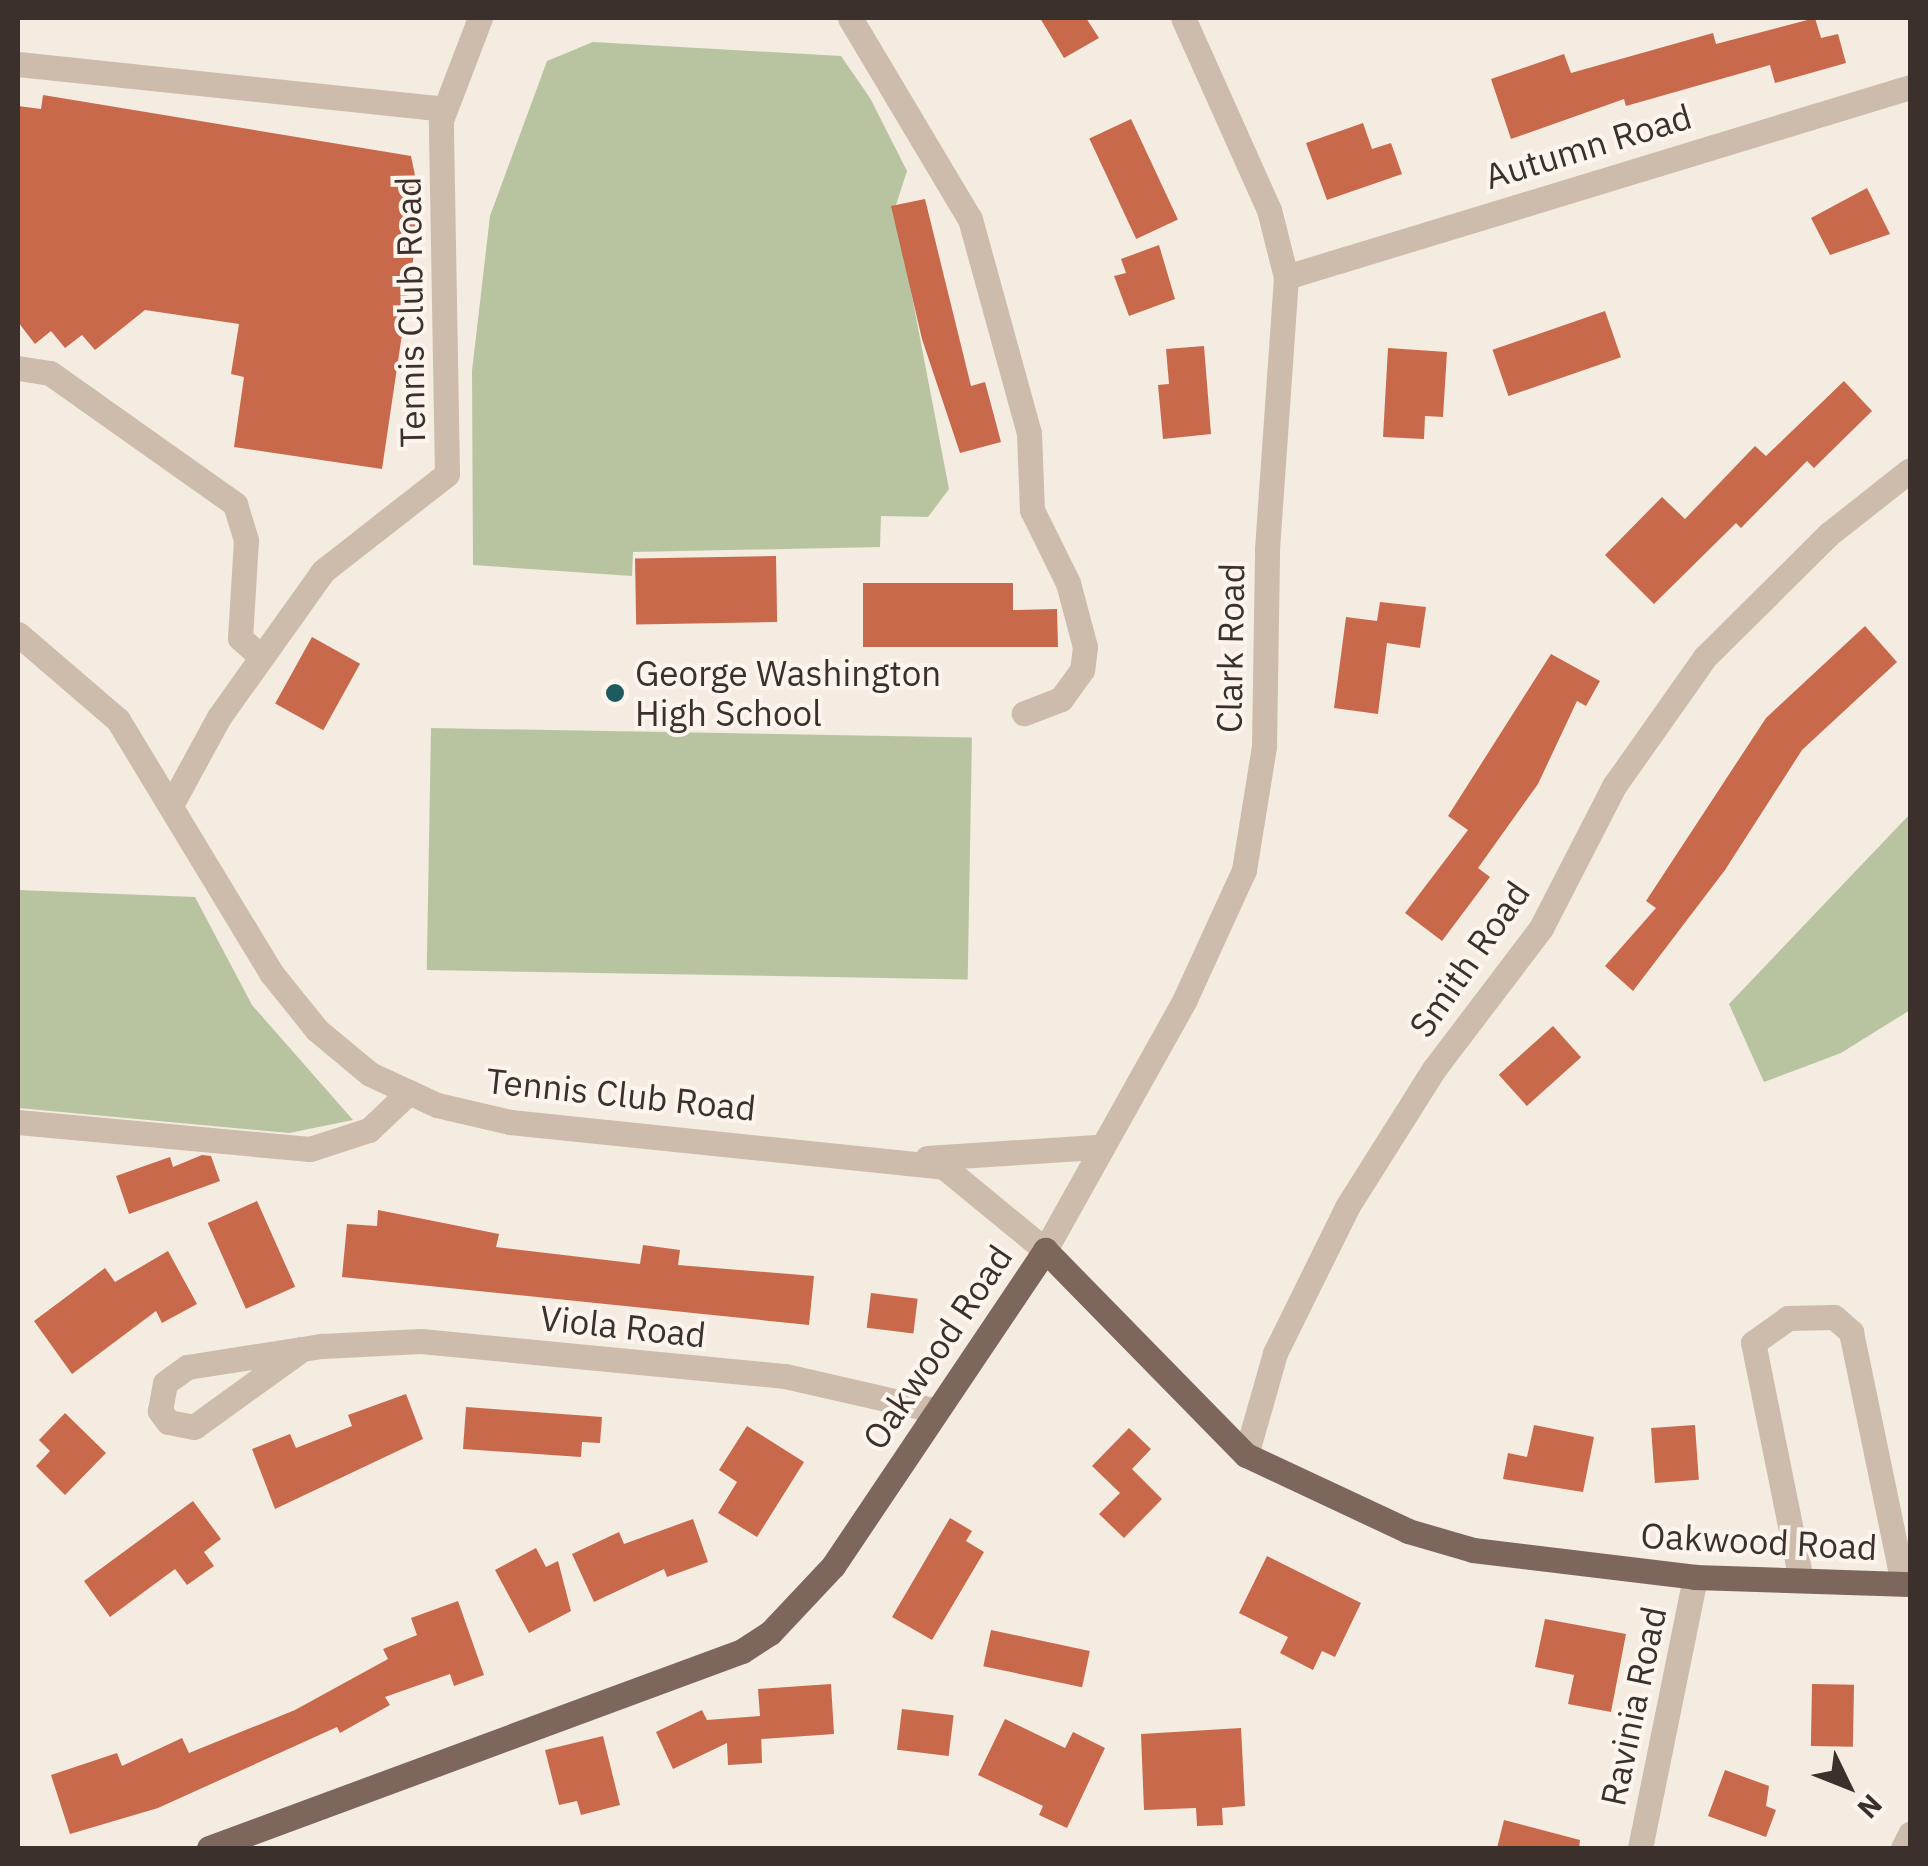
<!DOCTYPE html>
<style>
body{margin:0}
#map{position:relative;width:1928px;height:1866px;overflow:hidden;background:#f4ebe1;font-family:"IBM Plex Sans",sans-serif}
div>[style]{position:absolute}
.green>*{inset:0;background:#b8c4a0;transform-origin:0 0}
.building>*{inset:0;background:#c8694b;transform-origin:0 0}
.minor>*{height:25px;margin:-12.5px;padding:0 12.5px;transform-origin:12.5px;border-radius:12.5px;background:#cdbbac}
.major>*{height:25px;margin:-12.5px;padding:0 12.5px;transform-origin:12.5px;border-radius:12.5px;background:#7d675c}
.dots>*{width:28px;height:28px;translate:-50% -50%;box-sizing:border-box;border:5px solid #fbf5ee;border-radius:50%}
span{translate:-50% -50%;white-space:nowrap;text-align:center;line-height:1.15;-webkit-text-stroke:8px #fbf5ee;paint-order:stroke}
.street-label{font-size:35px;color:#3b302b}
.poi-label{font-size:35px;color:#3b302b}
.left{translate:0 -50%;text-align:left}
.frame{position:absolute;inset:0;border:20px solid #3b302b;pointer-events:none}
.north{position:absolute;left:1798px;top:1736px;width:100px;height:100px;-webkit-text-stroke:8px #fbf5ee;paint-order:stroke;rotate:133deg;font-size:28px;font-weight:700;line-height:40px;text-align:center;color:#3b302b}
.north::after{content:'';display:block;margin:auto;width:35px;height:45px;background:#3b302b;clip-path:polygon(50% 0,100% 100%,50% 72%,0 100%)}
</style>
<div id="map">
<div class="green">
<i style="clip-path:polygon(593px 42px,841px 56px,870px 98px,907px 171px,895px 208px,949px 489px,928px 517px,881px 516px,880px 547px,633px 552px,632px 576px,473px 565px,472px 371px,490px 216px,547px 61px)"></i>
<i style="left:431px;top:728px;width:541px;height:242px;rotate:1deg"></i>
<i style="clip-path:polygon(1910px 814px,1910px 1010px,1841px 1053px,1764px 1082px,1729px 1004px)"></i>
<i style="clip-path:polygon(18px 890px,195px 897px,252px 1005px,353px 1120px,289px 1133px,18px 1108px)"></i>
</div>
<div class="building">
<i style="clip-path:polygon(1040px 18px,1086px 18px,1099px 38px,1064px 58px)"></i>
<i style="clip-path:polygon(1815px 18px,1821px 38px,1838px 34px,1846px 63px,1775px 83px,1770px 65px,1626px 106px,1624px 99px,1511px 139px,1491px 79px,1564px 54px,1571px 73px,1713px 33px,1716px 44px)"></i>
<i style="clip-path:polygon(43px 95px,411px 156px,417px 185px,424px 186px,382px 469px,234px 447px,244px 377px,231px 374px,239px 324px,145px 310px,95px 350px,82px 335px,65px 348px,51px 331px,35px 344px,18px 322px,18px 106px,41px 109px)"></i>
<i style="left:1131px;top:119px;width:111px;height:46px;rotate:65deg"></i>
<i style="clip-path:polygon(1363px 123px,1372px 149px,1391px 143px,1402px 174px,1327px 200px,1306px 143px)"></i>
<i style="clip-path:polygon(1867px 188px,1890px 234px,1830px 255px,1811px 218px)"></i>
<i style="clip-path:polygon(925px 199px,971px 386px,985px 382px,1001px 442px,960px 453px,922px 339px,891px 206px)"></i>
<i style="clip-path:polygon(1159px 245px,1175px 299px,1129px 316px,1114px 276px,1126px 273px,1121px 259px)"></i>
<i style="left:1605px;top:311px;width:49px;height:119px;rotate:71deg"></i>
<i style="clip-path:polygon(1204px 346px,1211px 434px,1163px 439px,1158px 385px,1169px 384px,1166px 349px)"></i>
<i style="clip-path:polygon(1388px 348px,1447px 352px,1443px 417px,1425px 416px,1424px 439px,1383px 437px)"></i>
<i style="clip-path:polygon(1844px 381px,1872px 411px,1814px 468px,1807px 461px,1741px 528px,1736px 523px,1654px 604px,1605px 555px,1662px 497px,1685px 519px,1755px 446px,1766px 456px)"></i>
<i style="left:776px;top:556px;width:66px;height:141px;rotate:89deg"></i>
<i style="clip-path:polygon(863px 583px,1013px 583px,1013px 610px,1057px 609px,1058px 647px,863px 647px)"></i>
<i style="clip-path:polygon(1380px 602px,1426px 607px,1420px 648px,1387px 643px,1378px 714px,1334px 708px,1346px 617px,1377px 621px)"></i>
<i style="clip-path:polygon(1865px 626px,1897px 662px,1802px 750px,1725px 870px,1633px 991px,1605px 966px,1656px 908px,1646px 901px,1766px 718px)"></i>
<i style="left:312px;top:637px;width:55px;height:76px;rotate:29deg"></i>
<i style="clip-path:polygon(1551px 654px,1600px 681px,1586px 706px,1577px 701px,1538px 784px,1478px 868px,1490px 877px,1442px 941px,1405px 913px,1468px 830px,1448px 816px)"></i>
<i style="left:1553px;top:1026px;width:42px;height:73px;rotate:48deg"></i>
<i style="clip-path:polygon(202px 1155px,211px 1156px,220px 1181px,129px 1214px,116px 1176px,170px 1157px,173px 1167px)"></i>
<i style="left:257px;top:1201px;width:94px;height:54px;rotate:66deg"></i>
<i style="clip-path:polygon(378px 1210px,499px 1234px,496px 1247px,640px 1264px,643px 1245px,680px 1250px,678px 1265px,814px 1276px,809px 1325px,342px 1277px,347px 1224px,377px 1226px)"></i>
<i style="clip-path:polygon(168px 1251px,197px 1304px,162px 1323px,156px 1311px,72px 1374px,34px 1321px,105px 1268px,115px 1282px)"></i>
<i style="left:871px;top:1293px;width:47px;height:35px;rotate:7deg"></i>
<i style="clip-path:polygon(406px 1394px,423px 1439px,275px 1509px,252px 1449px,290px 1434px,296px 1448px,352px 1426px,348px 1415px)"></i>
<i style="clip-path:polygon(466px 1407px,602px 1417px,600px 1443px,582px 1442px,581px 1457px,463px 1449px)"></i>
<i style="clip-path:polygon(65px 1413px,106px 1453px,65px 1495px,36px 1466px,50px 1451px,39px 1440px)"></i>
<i style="clip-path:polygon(1534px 1425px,1594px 1437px,1583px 1492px,1503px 1479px,1508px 1453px,1527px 1457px)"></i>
<i style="left:1695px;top:1425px;width:55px;height:44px;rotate:86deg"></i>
<i style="clip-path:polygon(747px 1426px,804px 1462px,757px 1537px,718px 1513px,737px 1482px,719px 1470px)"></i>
<i style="clip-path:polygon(1129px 1428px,1151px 1449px,1132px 1469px,1162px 1499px,1124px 1538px,1099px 1514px,1120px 1493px,1092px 1466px)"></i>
<i style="clip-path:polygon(193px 1501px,221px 1539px,204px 1552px,214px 1566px,187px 1585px,175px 1569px,110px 1617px,84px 1581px)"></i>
<i style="clip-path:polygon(950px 1518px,972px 1531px,966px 1541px,984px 1552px,932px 1640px,892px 1617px)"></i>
<i style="clip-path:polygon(693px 1519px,708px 1562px,667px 1577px,664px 1569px,594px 1602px,572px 1554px,619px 1532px,624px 1544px)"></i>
<i style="clip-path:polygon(536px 1548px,546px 1567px,558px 1561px,571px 1611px,529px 1633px,495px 1570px)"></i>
<i style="clip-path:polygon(1267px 1556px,1361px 1603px,1335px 1657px,1322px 1651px,1313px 1670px,1280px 1653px,1288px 1637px,1239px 1613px)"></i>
<i style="clip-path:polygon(458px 1601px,484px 1675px,454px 1686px,450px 1674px,385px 1697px,390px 1705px,340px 1733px,337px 1727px,158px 1808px,70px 1834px,51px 1775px,117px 1753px,122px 1766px,182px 1738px,189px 1753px,295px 1710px,388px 1659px,383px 1649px,417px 1635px,411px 1618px)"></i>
<i style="clip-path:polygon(1545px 1619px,1626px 1634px,1611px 1712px,1568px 1704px,1574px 1675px,1535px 1667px)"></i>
<i style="left:991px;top:1630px;width:101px;height:37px;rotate:12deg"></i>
<i style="clip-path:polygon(831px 1684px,834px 1734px,761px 1739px,761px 1731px,762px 1763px,728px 1765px,727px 1743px,673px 1769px,656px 1732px,702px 1710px,707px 1720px,760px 1716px,758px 1689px)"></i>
<i style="left:1812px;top:1684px;width:42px;height:62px;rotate:1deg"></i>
<i style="left:902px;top:1709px;width:52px;height:41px;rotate:7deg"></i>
<i style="clip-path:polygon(1005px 1719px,1065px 1748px,1073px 1732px,1105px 1748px,1067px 1828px,1039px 1815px,1043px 1806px,978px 1775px)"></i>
<i style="clip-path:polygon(1241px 1728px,1245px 1806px,1222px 1808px,1223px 1825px,1197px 1826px,1196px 1808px,1144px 1810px,1141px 1734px)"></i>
<i style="clip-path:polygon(603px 1736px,620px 1805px,581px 1815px,577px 1801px,559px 1805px,545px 1750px)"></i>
<i style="clip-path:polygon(1725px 1770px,1769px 1786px,1766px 1806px,1776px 1810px,1766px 1837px,1708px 1816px)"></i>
<i style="clip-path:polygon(1504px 1820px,1580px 1840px,1579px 1848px,1497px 1848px)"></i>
</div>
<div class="minor">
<i style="left:850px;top:18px;width:234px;rotate:59.2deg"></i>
<i style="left:970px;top:219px;width:222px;rotate:74.6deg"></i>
<i style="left:1029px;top:433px;width:77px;rotate:87.8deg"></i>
<i style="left:1032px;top:510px;width:81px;rotate:63.7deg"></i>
<i style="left:1068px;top:583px;width:66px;rotate:75.1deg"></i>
<i style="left:1085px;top:647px;width:23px;rotate:97deg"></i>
<i style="left:1082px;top:670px;width:36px;rotate:126deg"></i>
<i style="left:1061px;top:699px;width:40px;rotate:159deg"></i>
<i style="left:18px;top:64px;width:428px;rotate:6deg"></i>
<i style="left:1286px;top:277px;width:652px;rotate:-16.93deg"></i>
<i style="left:18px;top:368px;width:32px;rotate:9deg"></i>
<i style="left:50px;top:373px;width:227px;rotate:35.3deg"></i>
<i style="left:235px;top:504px;width:38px;rotate:73deg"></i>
<i style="left:246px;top:540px;width:98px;rotate:93.5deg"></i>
<i style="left:240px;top:638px;width:27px;rotate:42deg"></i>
<i style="left:18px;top:634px;width:132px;rotate:40.7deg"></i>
<i style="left:118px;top:720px;width:297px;rotate:58.8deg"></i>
<i style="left:272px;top:974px;width:72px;rotate:51.2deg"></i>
<i style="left:317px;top:1030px;width:69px;rotate:39.7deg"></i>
<i style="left:370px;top:1074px;width:74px;rotate:24.8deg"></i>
<i style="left:437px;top:1105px;width:75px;rotate:13.1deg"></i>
<i style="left:510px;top:1122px;width:436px;rotate:5.9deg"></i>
<i style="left:944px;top:1167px;width:131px;rotate:39.4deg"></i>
<i style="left:1045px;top:1250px;width:287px;rotate:-60.8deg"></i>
<i style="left:1185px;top:999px;width:142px;rotate:-65.4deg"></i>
<i style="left:1244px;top:870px;width:126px;rotate:-80.8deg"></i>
<i style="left:1264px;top:746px;width:197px;rotate:-89.1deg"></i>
<i style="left:1267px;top:549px;width:273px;rotate:-86deg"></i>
<i style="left:1286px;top:277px;width:69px;rotate:-104.2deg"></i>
<i style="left:1269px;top:210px;width:210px;rotate:-114.1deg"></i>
<i style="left:171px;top:805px;width:100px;rotate:-61.4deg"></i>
<i style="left:219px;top:717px;width:179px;rotate:-54.5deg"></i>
<i style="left:323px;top:571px;width:157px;rotate:-38deg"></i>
<i style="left:447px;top:474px;width:354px;rotate:-91deg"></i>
<i style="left:441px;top:120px;width:109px;rotate:-69.1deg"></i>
<i style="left:18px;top:1122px;width:293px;rotate:5.3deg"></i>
<i style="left:310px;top:1149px;width:62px;rotate:-17.9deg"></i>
<i style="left:369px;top:1130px;width:55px;rotate:-43.5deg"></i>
<i style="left:927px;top:1158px;width:169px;rotate:-3.7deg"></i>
<i style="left:302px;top:1349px;width:133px;rotate:144.2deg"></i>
<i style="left:194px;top:1427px;width:26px;rotate:-169deg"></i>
<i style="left:168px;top:1422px;width:14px;rotate:-126deg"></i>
<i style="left:160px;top:1411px;width:28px;rotate:-80deg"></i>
<i style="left:165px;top:1383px;width:27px;rotate:-36deg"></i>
<i style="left:187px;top:1367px;width:116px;rotate:-8.9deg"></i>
<i style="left:302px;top:1349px;width:20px;rotate:-9deg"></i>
<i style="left:322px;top:1346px;width:99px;rotate:-2.9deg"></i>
<i style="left:421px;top:1341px;width:366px;rotate:5.5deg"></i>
<i style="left:785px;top:1376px;width:152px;rotate:12.9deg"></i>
<i style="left:1246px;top:1455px;width:106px;rotate:-74.1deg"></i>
<i style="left:1275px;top:1353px;width:163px;rotate:-63.7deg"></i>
<i style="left:1347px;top:1207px;width:163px;rotate:-57.8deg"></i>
<i style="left:1434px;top:1069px;width:177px;rotate:-52.8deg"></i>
<i style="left:1541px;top:928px;width:160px;rotate:-62.8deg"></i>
<i style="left:1614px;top:786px;width:158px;rotate:-54.8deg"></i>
<i style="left:1705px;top:657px;width:175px;rotate:-44.8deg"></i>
<i style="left:1829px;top:534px;width:103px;rotate:-38.3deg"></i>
<i style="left:1801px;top:1580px;width:242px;rotate:-101.4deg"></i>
<i style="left:1753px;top:1343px;width:43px;rotate:-35.5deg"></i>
<i style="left:1788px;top:1318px;width:46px;rotate:-1.2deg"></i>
<i style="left:1834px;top:1317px;width:23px;rotate:41deg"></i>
<i style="left:1851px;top:1332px;width:257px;rotate:78.3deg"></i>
<i style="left:1640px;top:1848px;width:277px;rotate:-78.5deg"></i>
<i style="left:1903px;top:1848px;width:16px;rotate:-63deg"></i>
</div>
<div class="major">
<i style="left:209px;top:1848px;width:568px;rotate:-20.28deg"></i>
<i style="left:742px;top:1651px;width:33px;rotate:-33deg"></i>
<i style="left:770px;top:1633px;width:92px;rotate:-46.8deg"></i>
<i style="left:833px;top:1566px;width:381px;rotate:-56.1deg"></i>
<i style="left:1045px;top:1250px;width:287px;rotate:45.6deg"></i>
<i style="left:1246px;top:1455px;width:179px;rotate:25.1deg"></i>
<i style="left:1408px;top:1531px;width:68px;rotate:16.3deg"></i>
<i style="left:1473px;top:1550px;width:224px;rotate:6.9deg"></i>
<i style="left:1695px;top:1577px;width:215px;rotate:1.9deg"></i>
</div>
<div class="dots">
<i style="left:615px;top:693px;background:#1f5a5e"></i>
</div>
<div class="street-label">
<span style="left:1588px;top:146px;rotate:-17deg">Autumn Road</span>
<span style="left:410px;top:312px;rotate:-91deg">Tennis Club Road</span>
<span style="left:1230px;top:648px;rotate:-89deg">Clark Road</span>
<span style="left:1469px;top:959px;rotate:-55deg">Smith Road</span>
<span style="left:621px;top:1094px;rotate:6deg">Tennis Club Road</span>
<span style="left:623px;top:1326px;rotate:6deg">Viola Road</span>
<span style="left:937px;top:1347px;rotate:-56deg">Oakwood Road</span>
<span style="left:1759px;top:1541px;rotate:3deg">Oakwood Road</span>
<span style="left:1633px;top:1706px;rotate:-78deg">Ravinia Road</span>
</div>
<div class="poi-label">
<span class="left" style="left:635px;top:693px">George Washington<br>High School</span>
</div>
<div class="frame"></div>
<div class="north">N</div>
</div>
